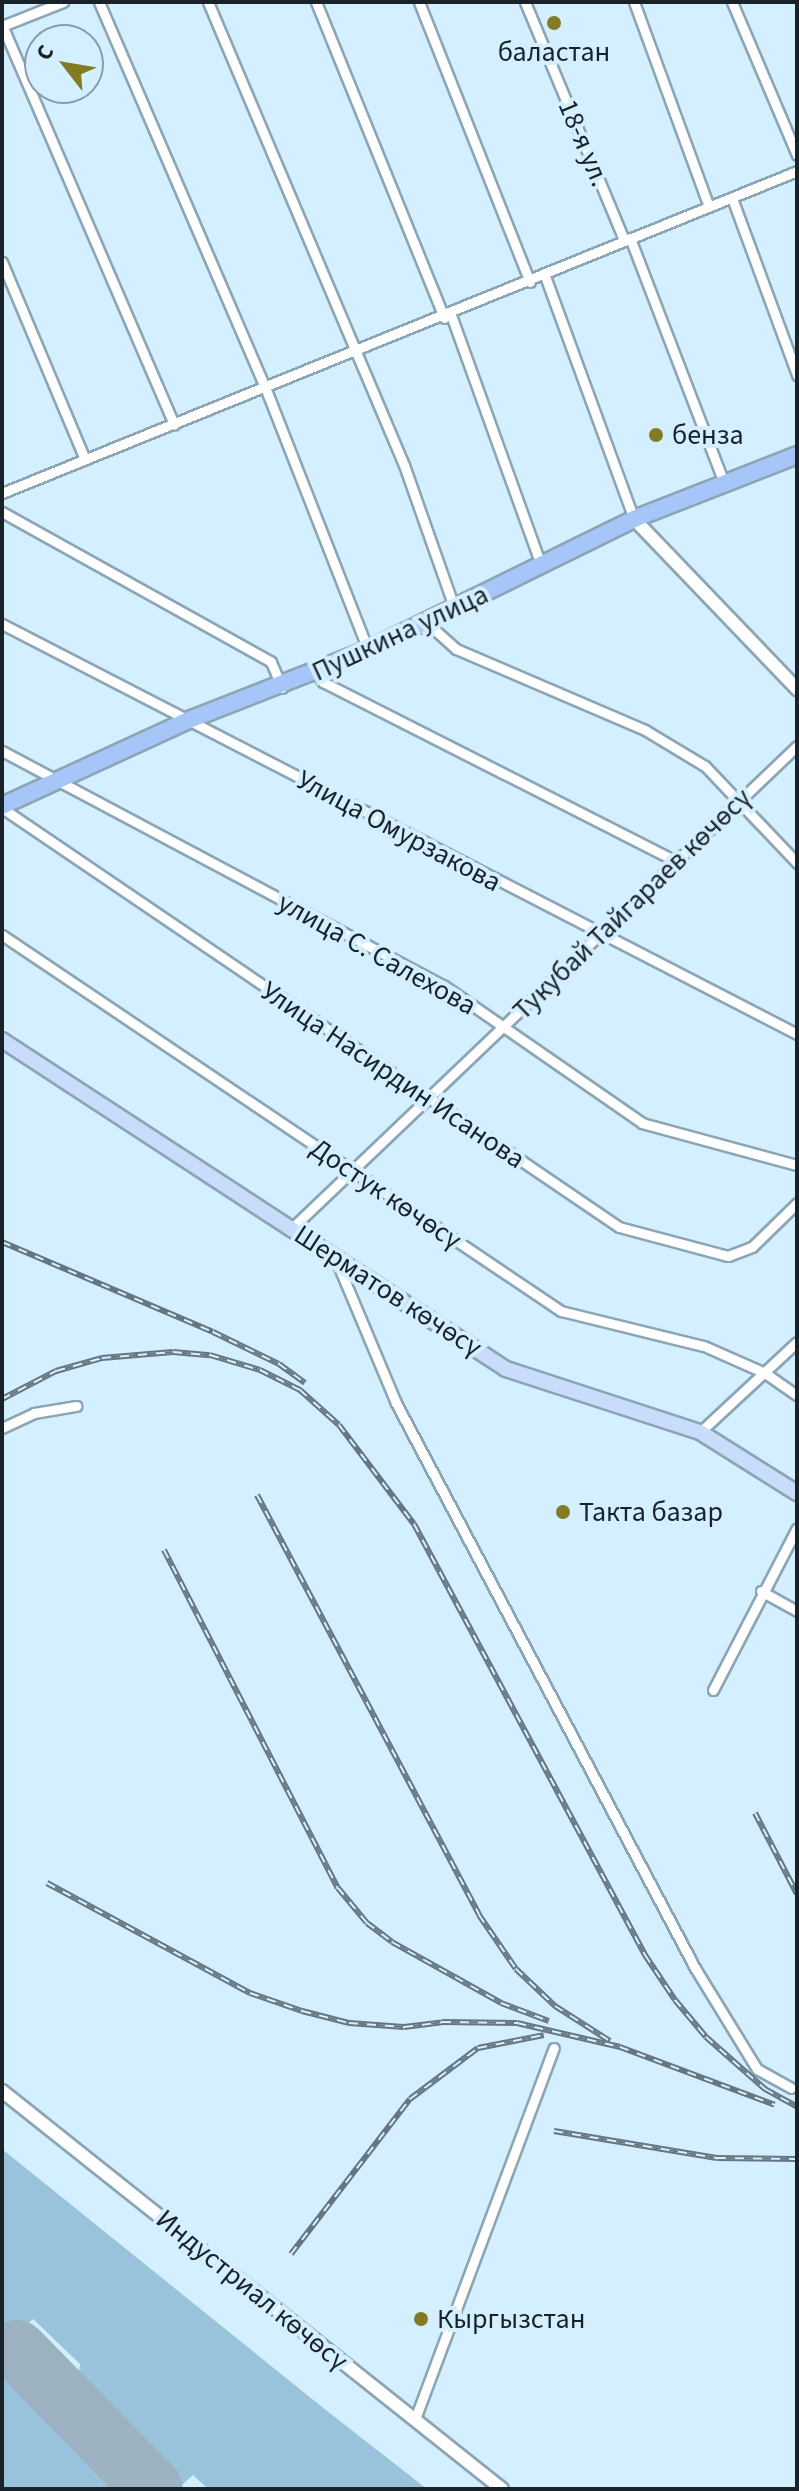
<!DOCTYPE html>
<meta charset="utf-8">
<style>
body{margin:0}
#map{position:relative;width:799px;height:2491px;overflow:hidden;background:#d4efff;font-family:"Source Sans 3",sans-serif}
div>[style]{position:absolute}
.green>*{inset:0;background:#99c3db}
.runway>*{height:60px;margin:-30px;padding:0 30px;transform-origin:30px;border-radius:30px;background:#9cb2c0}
.roads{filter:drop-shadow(2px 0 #8ca5b4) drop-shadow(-2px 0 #8ca5b4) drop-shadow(0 2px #8ca5b4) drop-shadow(0 -2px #8ca5b4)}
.street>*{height:9px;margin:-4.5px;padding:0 4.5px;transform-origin:4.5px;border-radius:4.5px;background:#fff}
.secondary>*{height:12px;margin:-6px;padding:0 6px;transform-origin:6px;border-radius:6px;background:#fff}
.primary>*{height:14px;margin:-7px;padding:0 7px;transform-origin:7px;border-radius:7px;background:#cadcfb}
.highway>*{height:16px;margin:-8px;padding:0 8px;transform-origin:8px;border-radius:8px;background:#a6c5f8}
.rail>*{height:6px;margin-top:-3px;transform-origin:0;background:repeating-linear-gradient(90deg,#d4efff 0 9px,#657680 0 18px);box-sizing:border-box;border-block:2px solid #657680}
.dots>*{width:22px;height:22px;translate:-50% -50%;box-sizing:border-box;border:4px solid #d4efff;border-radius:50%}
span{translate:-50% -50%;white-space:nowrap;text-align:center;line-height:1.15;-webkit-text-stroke:8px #d4efff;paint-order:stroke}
.poi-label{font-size:28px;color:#182228}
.left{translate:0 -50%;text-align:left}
.street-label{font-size:28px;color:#182228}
.frame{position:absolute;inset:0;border:4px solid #182228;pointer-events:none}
.north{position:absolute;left:24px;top:24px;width:80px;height:80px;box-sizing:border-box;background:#d4efff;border:2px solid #899da9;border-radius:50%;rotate:301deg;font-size:22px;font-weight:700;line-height:32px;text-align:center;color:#182228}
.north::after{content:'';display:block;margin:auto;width:28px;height:36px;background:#827b22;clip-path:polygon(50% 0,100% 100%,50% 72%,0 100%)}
</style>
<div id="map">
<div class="green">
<i style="clip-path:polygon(2px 2149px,327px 2411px,427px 2489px,208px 2489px,193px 2475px,182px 2485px,78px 2378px,80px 2364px,33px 2319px,2px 2349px)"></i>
<i style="clip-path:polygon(2px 2367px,122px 2489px,2px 2489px)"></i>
</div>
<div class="runway">
<i style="left:17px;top:2350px;width:194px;rotate:45.6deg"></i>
</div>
<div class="roads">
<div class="street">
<i style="left:99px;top:2px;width:419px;rotate:66.7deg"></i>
<i style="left:265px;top:387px;width:282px;rotate:68.6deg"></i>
<i style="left:208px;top:2px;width:503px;rotate:67.06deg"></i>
<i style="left:404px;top:465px;width:151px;rotate:70.6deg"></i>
<i style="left:316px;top:2px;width:341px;rotate:67.9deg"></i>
<i style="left:419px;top:2px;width:301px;rotate:68.4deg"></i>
<i style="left:525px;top:2px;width:258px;rotate:67.4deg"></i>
<i style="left:634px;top:2px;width:218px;rotate:69.9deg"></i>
<i style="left:732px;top:2px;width:166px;rotate:67deg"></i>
<i style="left:2px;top:25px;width:435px;rotate:66.7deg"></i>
<i style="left:2px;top:26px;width:66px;rotate:-21.5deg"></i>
<i style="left:732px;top:198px;width:189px;rotate:69.8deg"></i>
<i style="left:630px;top:238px;width:262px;rotate:69deg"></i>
<i style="left:2px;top:262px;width:214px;rotate:67.2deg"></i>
<i style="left:545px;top:276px;width:259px;rotate:69.9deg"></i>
<i style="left:451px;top:315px;width:266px;rotate:70.2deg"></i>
<i style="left:2px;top:493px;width:858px;rotate:-22.05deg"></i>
<i style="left:2px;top:512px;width:308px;rotate:29.1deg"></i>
<i style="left:271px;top:662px;width:28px;rotate:67deg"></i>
<i style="left:425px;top:621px;width:42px;rotate:42.1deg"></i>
<i style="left:456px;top:649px;width:206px;rotate:23.2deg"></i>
<i style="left:645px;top:730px;width:70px;rotate:31deg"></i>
<i style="left:705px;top:766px;width:134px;rotate:46.5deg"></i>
<i style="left:2px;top:624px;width:894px;rotate:27.28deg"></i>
<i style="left:315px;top:671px;width:14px;rotate:54deg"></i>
<i style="left:323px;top:682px;width:396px;rotate:26.9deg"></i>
<i style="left:2px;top:751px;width:499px;rotate:28deg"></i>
<i style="left:443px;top:985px;width:242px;rotate:34.7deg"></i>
<i style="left:642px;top:1123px;width:161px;rotate:15.2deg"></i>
<i style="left:2px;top:808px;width:746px;rotate:34.18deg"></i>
<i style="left:619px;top:1227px;width:113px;rotate:14.9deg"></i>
<i style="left:728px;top:1256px;width:26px;rotate:-21deg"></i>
<i style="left:752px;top:1247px;width:63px;rotate:-44.4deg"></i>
<i style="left:2px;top:935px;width:674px;rotate:33.93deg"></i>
<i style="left:561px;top:1311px;width:147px;rotate:13.8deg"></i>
<i style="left:704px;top:1346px;width:67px;rotate:23.9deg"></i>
<i style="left:765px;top:1373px;width:39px;rotate:35deg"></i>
<i style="left:292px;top:1228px;width:698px;rotate:-43.67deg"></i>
<i style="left:336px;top:1260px;width:155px;rotate:67.2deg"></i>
<i style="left:396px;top:1403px;width:639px;rotate:62.11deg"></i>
<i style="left:695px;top:1968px;width:119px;rotate:58.5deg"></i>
<i style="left:757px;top:2069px;width:39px;rotate:29deg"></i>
<i style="left:2px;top:1428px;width:35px;rotate:-25deg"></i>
<i style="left:34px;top:1413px;width:43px;rotate:-9.5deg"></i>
<i style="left:700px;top:1432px;width:132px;rotate:-42.9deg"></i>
<i style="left:761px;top:1591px;width:41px;rotate:29.1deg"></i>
<i style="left:713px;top:1690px;width:182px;rotate:-62.6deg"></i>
<i style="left:415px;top:2419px;width:396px;rotate:-69.5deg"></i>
</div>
<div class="secondary">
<i style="left:634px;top:519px;width:236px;rotate:46.2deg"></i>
<i style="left:2px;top:2091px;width:639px;rotate:38.52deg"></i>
</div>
<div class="primary">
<i style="left:2px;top:1040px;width:602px;rotate:33.14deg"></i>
<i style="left:506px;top:1369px;width:204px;rotate:18deg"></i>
<i style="left:700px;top:1432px;width:115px;rotate:32.2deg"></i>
</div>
<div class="highway">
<i style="left:2px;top:806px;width:206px;rotate:-24.7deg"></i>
<i style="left:189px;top:720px;width:192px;rotate:-21.4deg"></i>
<i style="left:368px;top:650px;width:297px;rotate:-26.2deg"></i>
<i style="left:634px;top:519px;width:175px;rotate:-21.4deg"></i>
</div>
</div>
<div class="rail">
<i style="left:2px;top:1242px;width:229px;rotate:23.1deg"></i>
<i style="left:213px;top:1332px;width:73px;rotate:25.9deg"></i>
<i style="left:279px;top:1364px;width:32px;rotate:36deg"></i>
<i style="left:2px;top:1399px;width:61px;rotate:-27.4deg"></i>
<i style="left:56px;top:1371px;width:48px;rotate:-15.8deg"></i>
<i style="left:102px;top:1358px;width:71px;rotate:-4.8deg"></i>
<i style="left:173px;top:1352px;width:37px;rotate:5deg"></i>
<i style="left:210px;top:1355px;width:52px;rotate:16.7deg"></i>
<i style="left:260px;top:1370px;width:45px;rotate:26.6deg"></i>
<i style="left:300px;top:1390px;width:52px;rotate:41.9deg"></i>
<i style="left:339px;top:1425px;width:124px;rotate:52.9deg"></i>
<i style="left:414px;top:1524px;width:489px;rotate:61.8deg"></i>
<i style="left:645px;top:1955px;width:54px;rotate:56.3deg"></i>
<i style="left:675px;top:2000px;width:48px;rotate:50deg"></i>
<i style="left:706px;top:2037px;width:79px;rotate:41.4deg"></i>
<i style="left:765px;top:2089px;width:37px;rotate:29deg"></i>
<i style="left:257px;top:1495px;width:475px;rotate:62.1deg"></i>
<i style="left:479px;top:1915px;width:65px;rotate:55.6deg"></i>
<i style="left:516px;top:1969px;width:54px;rotate:43.5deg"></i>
<i style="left:555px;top:2006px;width:65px;rotate:32.5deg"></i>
<i style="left:164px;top:1550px;width:380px;rotate:62.8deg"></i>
<i style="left:338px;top:1888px;width:45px;rotate:50.4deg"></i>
<i style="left:367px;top:1923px;width:31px;rotate:37deg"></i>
<i style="left:392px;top:1942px;width:125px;rotate:29.2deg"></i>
<i style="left:501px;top:2003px;width:51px;rotate:20.6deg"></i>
<i style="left:755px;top:1813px;width:91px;rotate:62.6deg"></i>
<i style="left:47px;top:1883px;width:231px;rotate:28.5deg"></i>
<i style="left:250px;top:1993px;width:55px;rotate:19.1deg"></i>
<i style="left:302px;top:2011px;width:49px;rotate:14.3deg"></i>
<i style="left:349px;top:2023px;width:55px;rotate:4.2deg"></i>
<i style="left:404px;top:2027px;width:38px;rotate:-7deg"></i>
<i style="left:442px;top:2022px;width:75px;rotate:0.8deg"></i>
<i style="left:517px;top:2023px;width:106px;rotate:13.1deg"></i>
<i style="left:620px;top:2047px;width:165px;rotate:20.5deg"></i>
<i style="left:554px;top:2131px;width:165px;rotate:9.4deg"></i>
<i style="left:717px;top:2158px;width:80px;rotate:0.7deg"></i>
<i style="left:291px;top:2254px;width:195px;rotate:-52.5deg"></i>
<i style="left:410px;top:2099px;width:85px;rotate:-36.9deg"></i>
<i style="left:478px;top:2048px;width:67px;rotate:-11.1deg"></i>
</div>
<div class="dots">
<i style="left:554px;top:23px;background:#827b22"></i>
<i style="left:656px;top:435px;background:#827b22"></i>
<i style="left:563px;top:1512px;background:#827b22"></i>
<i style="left:421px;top:2319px;background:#827b22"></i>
</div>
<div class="poi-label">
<span style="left:554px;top:52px">баластан</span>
<span class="left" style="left:672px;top:435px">бенза</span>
<span class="left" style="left:579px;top:1512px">Такта базар</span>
<span class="left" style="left:437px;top:2319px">Кыргызстан</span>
</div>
<div class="street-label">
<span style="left:584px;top:143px;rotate:67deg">18-я ул.</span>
<span style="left:400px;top:633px;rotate:-25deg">Пушкина улица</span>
<span style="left:399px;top:831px;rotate:28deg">Улица Омурзакова</span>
<span style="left:632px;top:904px;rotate:-44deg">Тукубай Тайгараев көчөсү</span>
<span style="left:377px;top:954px;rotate:29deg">улица С. Салехова</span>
<span style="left:393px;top:1075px;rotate:34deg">Улица Насирдин Исанова</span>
<span style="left:386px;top:1194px;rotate:34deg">Достук көчөсү</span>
<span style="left:388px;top:1291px;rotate:33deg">Шерматов көчөсү</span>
<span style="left:252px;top:2290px;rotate:39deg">Индустриал көчөсү</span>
</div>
<div class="frame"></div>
<div class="north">С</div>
</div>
